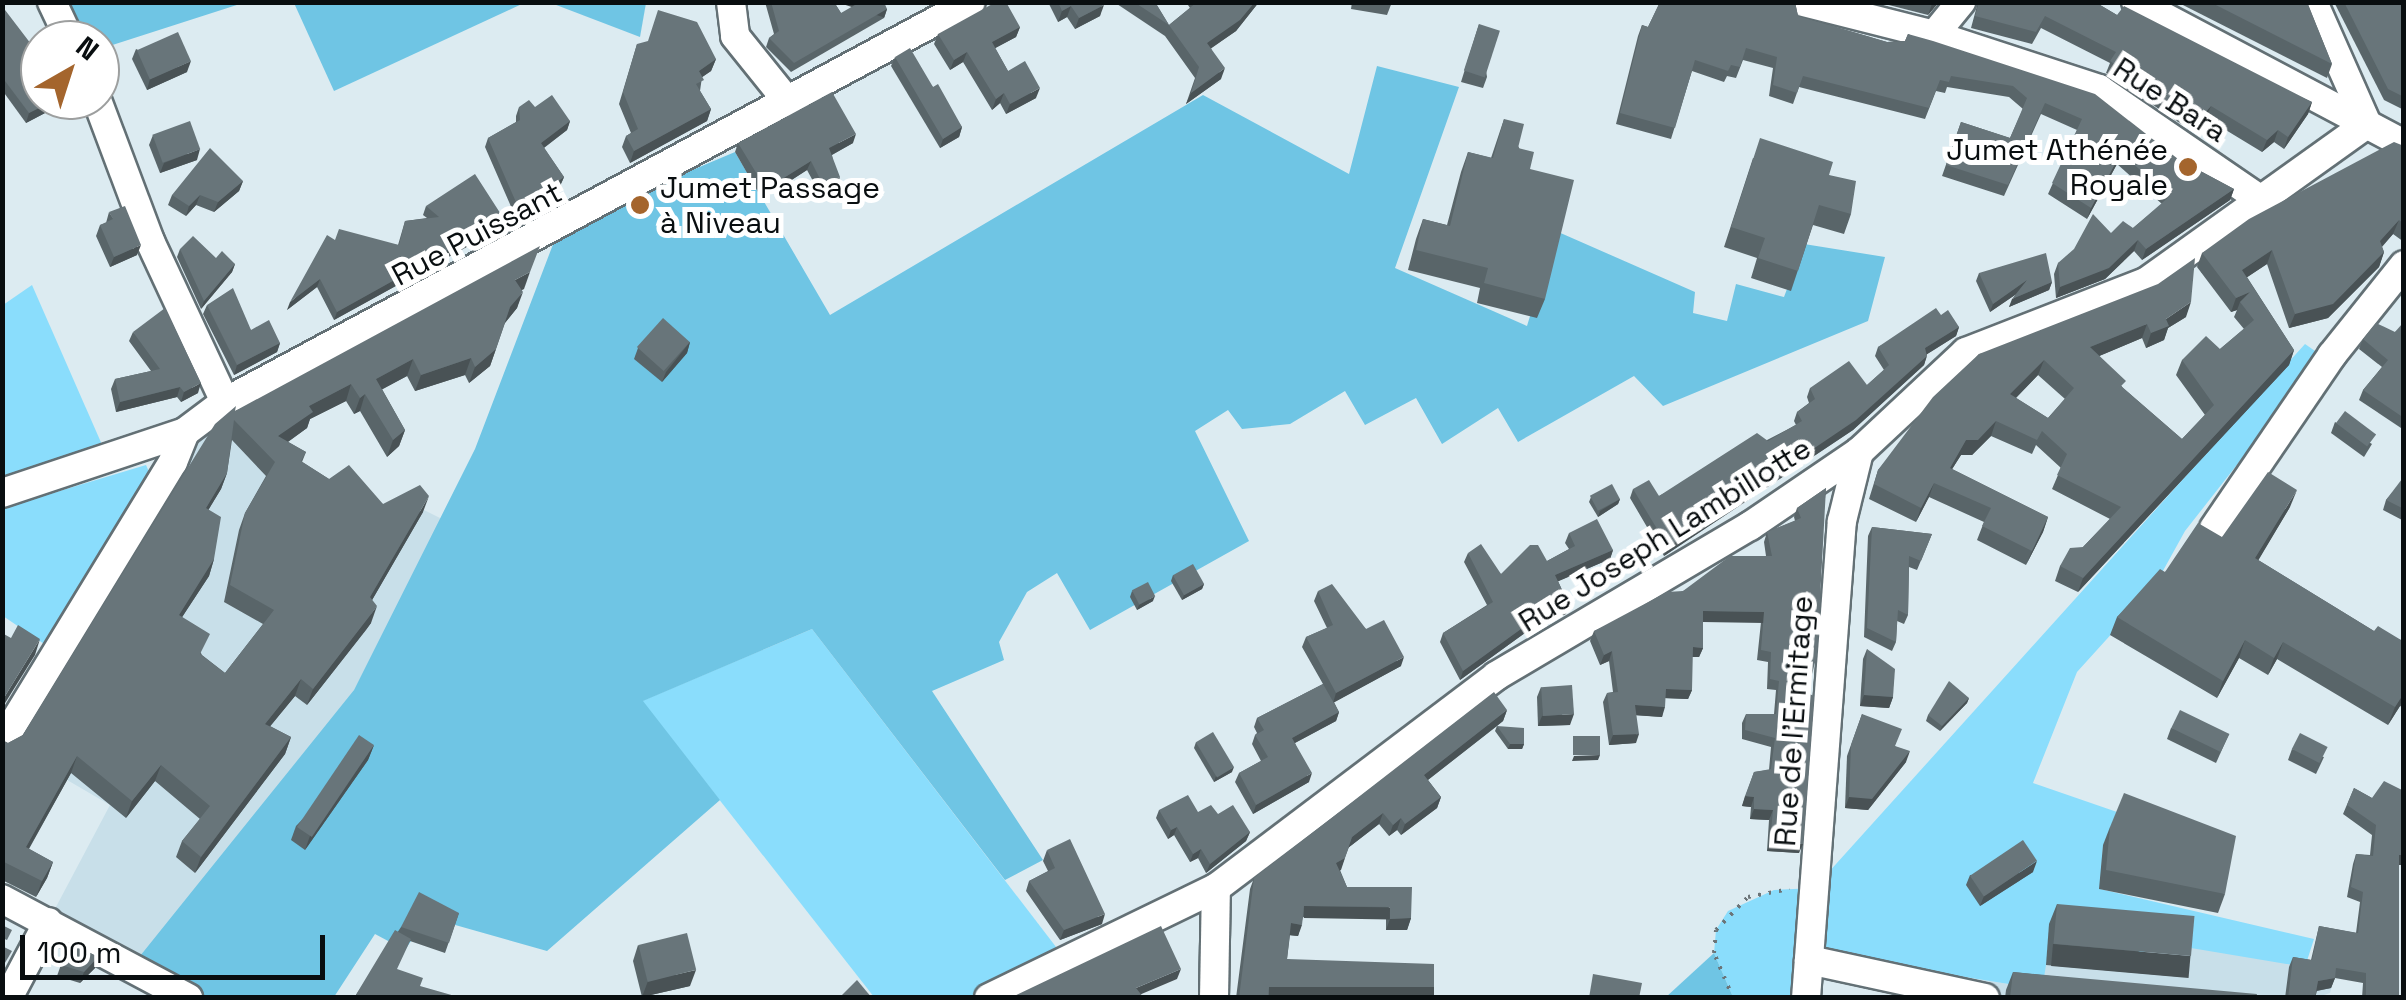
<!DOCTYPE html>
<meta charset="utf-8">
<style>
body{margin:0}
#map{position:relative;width:2406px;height:1000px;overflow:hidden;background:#dcebf1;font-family:"Space Grotesk",sans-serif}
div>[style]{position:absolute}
.built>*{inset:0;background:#c8dfe9}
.green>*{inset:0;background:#8addfc}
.forest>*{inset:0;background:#6fc5e4}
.path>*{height:4px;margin-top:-2px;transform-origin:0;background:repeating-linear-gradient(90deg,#6b7478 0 2.5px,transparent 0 10.5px)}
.roads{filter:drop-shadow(2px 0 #637075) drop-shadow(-2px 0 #637075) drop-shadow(0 2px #637075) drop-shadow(0 -2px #637075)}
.minor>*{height:28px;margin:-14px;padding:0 14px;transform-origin:14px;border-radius:14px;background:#fff}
.wall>*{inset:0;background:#596569}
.shaded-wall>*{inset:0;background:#495255;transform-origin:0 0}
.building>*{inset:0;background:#68757a;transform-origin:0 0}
.dots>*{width:28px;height:28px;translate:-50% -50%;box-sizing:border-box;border:5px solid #fff;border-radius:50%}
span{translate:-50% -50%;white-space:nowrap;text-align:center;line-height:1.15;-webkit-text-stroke:10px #fff;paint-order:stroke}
.street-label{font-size:30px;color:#090e10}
.poi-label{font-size:30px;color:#090e10}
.right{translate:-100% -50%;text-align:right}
.left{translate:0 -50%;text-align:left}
.frame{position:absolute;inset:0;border:5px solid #090e10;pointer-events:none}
.north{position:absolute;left:20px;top:20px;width:100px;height:100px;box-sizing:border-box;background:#fff;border:2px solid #9d9f9f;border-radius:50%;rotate:39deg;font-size:28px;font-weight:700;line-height:40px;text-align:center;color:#090e10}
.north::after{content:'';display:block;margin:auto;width:35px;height:45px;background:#a4652d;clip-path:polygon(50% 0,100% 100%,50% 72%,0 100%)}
.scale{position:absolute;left:20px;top:935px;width:305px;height:45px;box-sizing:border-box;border:5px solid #090e10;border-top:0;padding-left:12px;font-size:30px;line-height:35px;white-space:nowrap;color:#090e10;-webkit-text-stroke:8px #fff;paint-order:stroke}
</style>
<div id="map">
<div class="built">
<i style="clip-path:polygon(225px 402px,387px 529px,420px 508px,444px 520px,354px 690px,220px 872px,132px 966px,48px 922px,110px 805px,2px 742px)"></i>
<i style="clip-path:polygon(2050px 924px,2336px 971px,2330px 993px,2318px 997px,1937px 998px,1822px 977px,1822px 954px,2021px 986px)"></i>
</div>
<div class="green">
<i style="clip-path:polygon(32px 285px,103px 447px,3px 490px,3px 305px)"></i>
<i style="clip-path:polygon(2305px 344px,2328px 360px,2278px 431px,2265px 429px,2185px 531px,2154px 587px,2077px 672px,2033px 783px,2117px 812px,2103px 846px,2100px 889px,2314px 939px,2305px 967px,2185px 947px,2046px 965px,2041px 996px,2021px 986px,1822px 954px,1827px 874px)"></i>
<i style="clip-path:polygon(146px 465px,150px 474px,56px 652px,3px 616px,3px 508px)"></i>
<i style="clip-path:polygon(812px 629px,1066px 960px,989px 997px,874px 997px,642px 701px)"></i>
<i style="clip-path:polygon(1814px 888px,1807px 997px,1733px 997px,1714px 953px,1716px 930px,1728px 911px,1774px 890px)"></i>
</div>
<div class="forest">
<i style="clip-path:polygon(42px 3px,243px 3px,100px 49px,100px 40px,67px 40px)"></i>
<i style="clip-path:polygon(294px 3px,524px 3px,334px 91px)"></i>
<i style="clip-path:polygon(551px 3px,646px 3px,640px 37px)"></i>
<i style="clip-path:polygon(1377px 66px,1459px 87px,1395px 268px,1527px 326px,1556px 231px,1695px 292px,1693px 313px,1727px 321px,1736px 284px,1784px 297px,1804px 244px,1885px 257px,1868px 321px,1663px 406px,1634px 376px,1518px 442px,1498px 408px,1442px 444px,1416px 398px,1365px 425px,1345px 391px,1290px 424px,1242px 429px,1228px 410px,1195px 431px,1249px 541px,1090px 630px,1057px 573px,1027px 592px,999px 642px,1004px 660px,932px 691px,1043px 860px,1005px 880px,812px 629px,643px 701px,720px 800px,547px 951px,427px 917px,405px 950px,375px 934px,334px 997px,188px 997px,132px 966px,354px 690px,475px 449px,560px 226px,735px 152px,830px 315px,1203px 95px,1349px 174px)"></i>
<i style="clip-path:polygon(1714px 953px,1733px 997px,1666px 997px)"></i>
</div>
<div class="path">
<i style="left:1733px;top:998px;width:49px;rotate:-112.9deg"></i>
<i style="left:1714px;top:953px;width:23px;rotate:-85deg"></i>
<i style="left:1716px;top:930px;width:46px;rotate:-45.9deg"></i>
<i style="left:1748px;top:897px;width:42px;rotate:-11deg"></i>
</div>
<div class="roads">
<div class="minor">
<i style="left:52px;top:2px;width:42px;rotate:64.7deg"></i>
<i style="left:731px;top:2px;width:34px;rotate:83deg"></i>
<i style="left:735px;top:36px;width:85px;rotate:51.2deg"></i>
<i style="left:1804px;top:2px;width:134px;rotate:14.2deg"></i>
<i style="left:1934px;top:35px;width:174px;rotate:18.1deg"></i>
<i style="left:2099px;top:89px;width:200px;rotate:34.4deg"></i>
<i style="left:2136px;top:2px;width:303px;rotate:27.9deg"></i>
<i style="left:2313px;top:2px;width:133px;rotate:66.1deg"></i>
<i style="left:1934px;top:35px;width:43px;rotate:-50.7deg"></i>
<i style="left:97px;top:100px;width:151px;rotate:69.4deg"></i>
<i style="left:150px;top:241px;width:178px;rotate:65deg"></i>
<i style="left:2px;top:493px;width:193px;rotate:-18.4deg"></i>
<i style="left:185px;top:432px;width:50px;rotate:-36.9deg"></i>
<i style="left:225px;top:402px;width:846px;rotate:-28.2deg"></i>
<i style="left:2214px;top:528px;width:209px;rotate:-55.7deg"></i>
<i style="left:2332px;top:355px;width:115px;rotate:-51.3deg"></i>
<i style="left:2px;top:742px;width:328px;rotate:-58.6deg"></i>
<i style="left:173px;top:462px;width:32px;rotate:-68deg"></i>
<i style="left:2px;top:899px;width:211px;rotate:28deg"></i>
<i style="left:1809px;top:960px;width:180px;rotate:12.2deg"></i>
<i style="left:8px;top:998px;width:86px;rotate:-62.2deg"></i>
<i style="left:989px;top:998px;width:252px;rotate:-25.9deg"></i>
<i style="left:1216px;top:888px;width:351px;rotate:-37.1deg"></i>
<i style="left:1496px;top:676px;width:295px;rotate:-30.6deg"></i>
<i style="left:1750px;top:526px;width:132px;rotate:-34.2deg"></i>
<i style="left:1859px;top:452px;width:146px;rotate:-43.1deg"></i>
<i style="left:1966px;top:352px;width:193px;rotate:-21.3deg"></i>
<i style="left:2146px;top:282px;width:272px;rotate:-35.6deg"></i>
<i style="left:1214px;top:998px;width:110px;rotate:-89deg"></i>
<i style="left:1806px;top:998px;width:478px;rotate:-85.7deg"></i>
<i style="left:1842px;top:521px;width:71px;rotate:-76.2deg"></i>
</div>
</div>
<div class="wall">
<i style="clip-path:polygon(765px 2px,834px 2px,841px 13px,887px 9px,884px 18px,791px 72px,766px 47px,769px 38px,774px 34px)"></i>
<i style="clip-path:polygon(1048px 2px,1102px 2px,1100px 16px,1075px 29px,1067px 17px,1058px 22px)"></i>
<i style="clip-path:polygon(1114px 2px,1155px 2px,1169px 25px,1190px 8px,1186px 2px,1259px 2px,1236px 31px,1211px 48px,1221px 79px,1186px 104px,1195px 78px,1165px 36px)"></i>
<i style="clip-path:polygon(1352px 2px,1392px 2px,1387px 15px,1351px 9px)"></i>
<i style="clip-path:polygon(1656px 2px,1795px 2px,1798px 16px,1887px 42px,1905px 41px,1908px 34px,2178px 159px,2234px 189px,2230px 200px,2142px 260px,2134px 251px,2105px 279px,2056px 298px,2054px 274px,2058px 263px,2111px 233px,2133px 228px,2162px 204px,2117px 164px,2087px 219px,2048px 194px,2077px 130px,2041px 114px,2004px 196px,1942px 176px,1961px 122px,2010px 138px,2023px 109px,2009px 97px,1947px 87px,1945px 93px,1936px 91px,1925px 119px,1799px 87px,1793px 104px,1769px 96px,1773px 68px,1743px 60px,1736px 78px,1727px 76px,1724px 82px,1692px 71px,1671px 139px,1616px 124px,1638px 36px,1642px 25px,1648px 27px,1659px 4px)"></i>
<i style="clip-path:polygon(1877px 2px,1939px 2px,1928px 15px)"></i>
<i style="clip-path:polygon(1978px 2px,2095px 2px,2117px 15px,2312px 102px,2308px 114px,2284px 149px,2274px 142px,2262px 152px,2206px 118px,2200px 126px,2191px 118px,2184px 126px,2106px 73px,2110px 63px,2041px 28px,2032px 44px,1971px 28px)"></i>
<i style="clip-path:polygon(2177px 2px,2307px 2px,2332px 64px,2327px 78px)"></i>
<i style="clip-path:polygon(2334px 2px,2404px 2px,2404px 110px,2384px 100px)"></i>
<i style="clip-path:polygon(2px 6px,64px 103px,26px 123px,2px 90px)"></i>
<i style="clip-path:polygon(1479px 24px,1487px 77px,1483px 88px,1461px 82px)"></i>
<i style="clip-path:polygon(1020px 27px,1016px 37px,995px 48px,1008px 71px,1036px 98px,1006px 114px,1000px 103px,992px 110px,963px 62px,950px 70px,934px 44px,938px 34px)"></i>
<i style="clip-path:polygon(637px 44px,716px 59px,711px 71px,702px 77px,700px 91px,711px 109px,707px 121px,630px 163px,622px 147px,626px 136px,631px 133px,619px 104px)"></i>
<i style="clip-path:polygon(136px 49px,187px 72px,147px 90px,132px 59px)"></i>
<i style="clip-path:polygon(895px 57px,933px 87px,962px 127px,959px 137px,940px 148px,891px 66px)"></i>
<i style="clip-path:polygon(519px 107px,535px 107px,570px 121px,567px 130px,544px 148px,564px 177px,560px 186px,516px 218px,485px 147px,488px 138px,516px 122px,516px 116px)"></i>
<i style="clip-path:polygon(1504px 119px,1530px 169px,1545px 299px,1537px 318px,1477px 303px,1480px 288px,1408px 270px,1416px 239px,1423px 219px,1447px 225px,1461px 172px,1468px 152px,1491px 158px)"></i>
<i style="clip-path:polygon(153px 135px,197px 160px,160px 173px,149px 145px)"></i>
<i style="clip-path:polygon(738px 143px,853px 143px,832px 155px,837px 186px,820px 194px,807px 170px,762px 199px,735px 152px)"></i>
<i style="clip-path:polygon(evenodd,2404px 146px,2404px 242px,2393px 234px,2382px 247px,2384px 252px,2379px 267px,2328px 318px,2289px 328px,2267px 264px,2247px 277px,2294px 350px,2289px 365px,2078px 592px,2055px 581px,2060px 566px,2083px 547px,2110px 519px,2052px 489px,2061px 468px,2036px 445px,2032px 454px,1991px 436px,1972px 455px,1961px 455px,1952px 469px,2048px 517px,2043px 532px,2026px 565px,1977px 540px,1984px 522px,1929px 497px,1916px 522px,1869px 499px,1878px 470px,1979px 354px,2186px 317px,2168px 328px,2164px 340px,2146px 348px,2142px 338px,2099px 356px,2123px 388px,2182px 439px,2205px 415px,2176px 375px,2182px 360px,2220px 349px,2244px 329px,2234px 317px,2237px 310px,2231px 312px,2197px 267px,2202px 253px,2404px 146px,2038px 375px,2065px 399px,2048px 418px,2016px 398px,2038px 375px)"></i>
<i style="clip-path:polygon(1753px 158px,1829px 175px,1851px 214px,1844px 234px,1813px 225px,1791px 291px,1751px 278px,1757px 258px,1724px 247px)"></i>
<i style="clip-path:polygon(243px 181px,239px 191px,214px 212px,196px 205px,186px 216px,168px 205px,172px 195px)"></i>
<i style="clip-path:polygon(426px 206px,501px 228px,334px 320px,317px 287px,287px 310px,335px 240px,398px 245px,405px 221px,427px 218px,423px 215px)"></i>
<i style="clip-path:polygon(109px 212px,137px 255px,110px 267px,96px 236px,100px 225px,106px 223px)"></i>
<i style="clip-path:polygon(180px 249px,235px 264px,232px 272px,201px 309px,177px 257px)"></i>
<i style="clip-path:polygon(1979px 273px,2052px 282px,2049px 290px,2009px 307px,2016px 294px,1990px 312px,1976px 281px)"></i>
<i style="clip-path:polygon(evenodd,524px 289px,522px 290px,517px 308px,505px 323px,490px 366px,469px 383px,465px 375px,415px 391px,407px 376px,382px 389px,405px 430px,399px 446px,387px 457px,360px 411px,354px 414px,346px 401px,310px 419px,307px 428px,288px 442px,306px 452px,302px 462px,329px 479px,383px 504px,423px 512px,372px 600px,371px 623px,307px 705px,295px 696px,270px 726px,291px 737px,285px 754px,195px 873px,176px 857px,182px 841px,200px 819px,155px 781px,126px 818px,71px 773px,29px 849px,53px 862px,47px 878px,36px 897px,2px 880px,2px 740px,8px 743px,23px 735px,235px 411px,524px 289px,232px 440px,266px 476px,245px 513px,239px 530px,224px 602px,263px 624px,225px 673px,202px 655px,182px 617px,209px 576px,214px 559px,208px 510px,221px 489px,227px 473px,232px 440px)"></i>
<i style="clip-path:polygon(207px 305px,251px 330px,280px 343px,277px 352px,234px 375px,203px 314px)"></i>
<i style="clip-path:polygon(1941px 315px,1959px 327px,1956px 336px,1927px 354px,1924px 365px,1853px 430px,1664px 556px,1630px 498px,1633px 489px,1659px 496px,1796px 425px,1794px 421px,1797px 412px,1809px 403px,1807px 397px,1810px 388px,1867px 385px,1884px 370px,1875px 356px,1878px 347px)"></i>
<i style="clip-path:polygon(2404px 325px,2404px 430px,2359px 400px,2363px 390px,2382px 367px,2359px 349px,2363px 339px,2395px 332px)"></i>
<i style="clip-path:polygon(133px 332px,198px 393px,181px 402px,177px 397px,116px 412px,111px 389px,115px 379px,151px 371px,129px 341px)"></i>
<i style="clip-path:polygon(690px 342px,687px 353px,662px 382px,634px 359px,638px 348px)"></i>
<i style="clip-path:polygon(2335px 422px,2372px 444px,2364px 457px,2331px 433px)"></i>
<i style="clip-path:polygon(2404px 479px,2404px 521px,2383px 510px,2386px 500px)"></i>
<i style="clip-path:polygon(1826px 488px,1807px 693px,1799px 853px,1767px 851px,1769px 820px,1750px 819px,1751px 807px,1742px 806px,1754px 772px,1769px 770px,1771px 747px,1742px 739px,1742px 723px,1746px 714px,1774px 714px,1776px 690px,1767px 689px,1768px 662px,1757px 660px,1761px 622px,1703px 621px,1703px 648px,1699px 657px,1692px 657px,1692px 690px,1688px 699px,1665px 698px,1662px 717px,1636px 715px,1636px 743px,1609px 745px,1603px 702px,1607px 693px,1613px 692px,1609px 661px,1600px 665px,1590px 641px,1594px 631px,1683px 591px,1766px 556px,1764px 542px,1767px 532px,1795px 521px,1794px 517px,1797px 508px)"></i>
<i style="clip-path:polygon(1591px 497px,1620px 499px,1618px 504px,1598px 517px,1589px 502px)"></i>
<i style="clip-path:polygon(2290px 507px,2258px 560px,2374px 631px,2401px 640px,2404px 637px,2404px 708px,2400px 706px,2388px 725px,2277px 659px,2268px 675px,2239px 658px,2217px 698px,2110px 635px,2117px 617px,2165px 572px,2222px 537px)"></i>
<i style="clip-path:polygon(1872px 527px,1932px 534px,1917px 570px,1909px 567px,1908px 615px,1904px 624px,1897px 621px,1896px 642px,1892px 651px,1864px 637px,1868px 536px)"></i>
<i style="clip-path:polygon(1569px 533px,1613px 550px,1610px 559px,1558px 581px,1569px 605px,1566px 614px,1529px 630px,1460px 680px,1440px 642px,1443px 633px,1487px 605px,1464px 562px,1468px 553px,1501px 574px,1547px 561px,1569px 549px,1565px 543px)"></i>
<i style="clip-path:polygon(1173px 575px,1204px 584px,1202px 589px,1182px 600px,1171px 581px)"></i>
<i style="clip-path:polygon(1132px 591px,1153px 601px,1137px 610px,1130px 597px)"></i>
<i style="clip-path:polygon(1318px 591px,1366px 629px,1401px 666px,1334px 702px,1339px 712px,1336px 721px,1295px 743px,1309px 782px,1253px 814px,1235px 782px,1239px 773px,1261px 761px,1252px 744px,1255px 735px,1257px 733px,1254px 727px,1257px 718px,1323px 684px,1302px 647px,1306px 637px,1327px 628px,1314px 601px)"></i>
<i style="clip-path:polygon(1867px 649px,1893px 697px,1889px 708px,1860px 706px,1863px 659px)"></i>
<i style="clip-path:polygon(1541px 687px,1570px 725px,1538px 726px,1537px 697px)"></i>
<i style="clip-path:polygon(1969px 698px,1967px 703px,1940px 731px,1926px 721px,1928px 715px)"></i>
<i style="clip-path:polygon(1507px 710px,1503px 721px,1497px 726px,1524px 744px,1522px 749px,1508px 749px,1495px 731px,1497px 726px,1428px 780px,1441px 797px,1437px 808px,1401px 835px,1397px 830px,1389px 836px,1379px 824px,1349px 847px,1340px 870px,1347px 887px,1411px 918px,1407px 930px,1386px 930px,1386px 918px,1303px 917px,1298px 936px,1290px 935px,1287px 959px,1430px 998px,1236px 998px,1250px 889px,1254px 878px)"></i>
<i style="clip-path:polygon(1862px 714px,1895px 746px,1906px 762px,1868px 810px,1845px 808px,1847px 756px)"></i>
<i style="clip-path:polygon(2171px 728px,2229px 734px,2216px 763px,2167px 739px)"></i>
<i style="clip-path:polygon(1196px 742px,1232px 772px,1214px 782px,1194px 748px)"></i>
<i style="clip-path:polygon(374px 745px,368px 760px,305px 850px,291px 840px,296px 826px)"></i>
<i style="clip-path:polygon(2292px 749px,2324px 757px,2316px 774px,2288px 760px)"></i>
<i style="clip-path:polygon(2354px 788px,2372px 798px,2404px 791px,2404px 865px,2399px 865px,2399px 998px,2362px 998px,2363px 983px,2335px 978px,2331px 988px,2317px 991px,2315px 998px,2285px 998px,2289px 967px,2293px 957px,2311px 960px,2319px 926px,2356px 933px,2360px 902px,2347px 897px,2353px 864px,2356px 854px,2370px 855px,2372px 835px,2343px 814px)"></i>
<i style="clip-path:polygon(1159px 810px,1218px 814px,1250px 832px,1246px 841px,1206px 873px,1198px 858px,1190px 862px,1174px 835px,1168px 839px,1156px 818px)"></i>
<i style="clip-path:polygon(2110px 827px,2225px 894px,2218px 913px,2099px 889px,2103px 845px)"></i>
<i style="clip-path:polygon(1047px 850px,1102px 924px,1060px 940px,1026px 891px,1029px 881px,1048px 871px,1043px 861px)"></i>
<i style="clip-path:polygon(2033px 872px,1980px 906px,1966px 885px,1970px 875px)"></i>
<i style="clip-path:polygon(2057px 904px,2183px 977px,2046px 965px,2049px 924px)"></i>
<i style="clip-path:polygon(459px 913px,445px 953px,410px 941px,354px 998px,401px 927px)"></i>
<i style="clip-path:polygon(69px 942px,98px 957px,95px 968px,80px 983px,57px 976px)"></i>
<i style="clip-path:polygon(638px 945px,690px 986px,642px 997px,633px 961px)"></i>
<i style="clip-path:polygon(2013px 972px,2256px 998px,2005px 998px,2006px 990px)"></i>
</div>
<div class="shaded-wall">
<i style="clip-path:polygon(1255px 2px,1259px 2px,1236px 31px,1203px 54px,1207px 43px)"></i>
<i style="clip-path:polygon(1933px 2px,1939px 2px,1928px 15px,1932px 4px)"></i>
<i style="clip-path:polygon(1104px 5px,1100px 16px,1075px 29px,1079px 18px)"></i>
<i style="clip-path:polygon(1071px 6px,1067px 17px,1058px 22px,1062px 11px)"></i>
<i style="left:887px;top:9px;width:9px;height:108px;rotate:108deg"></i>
<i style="clip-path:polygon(1020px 27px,1016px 37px,988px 52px,992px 42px)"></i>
<i style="clip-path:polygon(967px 52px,963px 62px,950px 70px,954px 60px)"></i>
<i style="clip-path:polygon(716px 59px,711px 71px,695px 82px,699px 71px)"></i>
<i style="clip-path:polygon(191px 61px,187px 72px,147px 90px,150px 79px)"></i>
<i style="clip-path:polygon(1225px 68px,1221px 79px,1186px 104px,1191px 93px)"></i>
<i style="clip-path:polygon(1040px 88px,1036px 98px,1006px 114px,1010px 104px)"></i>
<i style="clip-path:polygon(1004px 93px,1000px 103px,992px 110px,996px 99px)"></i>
<i style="clip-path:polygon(55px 100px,65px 100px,64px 103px,26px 123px,29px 113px)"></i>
<i style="clip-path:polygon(2312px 102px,2308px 114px,2284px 149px,2288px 137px)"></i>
<i style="clip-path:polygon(2195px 106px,2191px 118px,2184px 126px,2188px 114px)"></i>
<i style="clip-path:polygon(2211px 106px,2206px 118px,2200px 126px,2204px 114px)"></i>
<i style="clip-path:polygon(711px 109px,707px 121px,630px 163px,634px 151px)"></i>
<i style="clip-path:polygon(570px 121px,567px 130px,538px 152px,541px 143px)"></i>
<i style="clip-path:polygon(962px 127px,959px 137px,940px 148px,943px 139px)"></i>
<i style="clip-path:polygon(2278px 130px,2274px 142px,2262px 152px,2267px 140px)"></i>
<i style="clip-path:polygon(856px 134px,853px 143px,826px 158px,829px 148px)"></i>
<i style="clip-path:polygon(200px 149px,197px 160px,160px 173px,164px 163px)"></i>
<i style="clip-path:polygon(2121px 153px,2117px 164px,2087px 219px,2091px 208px)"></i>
<i style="clip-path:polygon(811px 161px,807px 170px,762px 199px,766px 189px)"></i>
<i style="clip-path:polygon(564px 177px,560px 186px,516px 218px,519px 209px)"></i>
<i style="clip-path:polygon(840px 177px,837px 186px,820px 194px,823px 185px)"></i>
<i style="clip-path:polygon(243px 181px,239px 191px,214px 212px,218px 202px)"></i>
<i style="clip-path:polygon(2234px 189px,2230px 200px,2142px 260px,2146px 249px)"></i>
<i style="clip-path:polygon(200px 195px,196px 205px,186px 216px,189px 206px)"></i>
<i style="clip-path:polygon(504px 219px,501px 228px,334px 320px,337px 312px)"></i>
<i style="clip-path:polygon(2399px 220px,2393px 234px,2374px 255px,2380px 241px)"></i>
<i style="clip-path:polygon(2138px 240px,2134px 251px,2105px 279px,2056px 298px,2060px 287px)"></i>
<i style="clip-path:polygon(141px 245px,137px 255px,110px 267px,114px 257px)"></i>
<i style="clip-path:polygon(2272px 250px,2267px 264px,2237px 284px,2242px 270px)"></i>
<i style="clip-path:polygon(2384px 252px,2379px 267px,2328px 318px,2289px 328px,2295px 314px)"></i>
<i style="clip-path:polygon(235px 264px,232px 272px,201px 309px,204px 301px)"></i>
<i style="clip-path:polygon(530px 272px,524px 289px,509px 297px,515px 280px)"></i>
<i style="clip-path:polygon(320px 279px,317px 287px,287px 310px,290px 302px)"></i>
<i style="clip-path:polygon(2027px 280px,2024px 289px,1990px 312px,1993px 304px)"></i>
<i style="clip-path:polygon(2052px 282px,2049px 290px,2009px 307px,2012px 299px)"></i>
<i style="clip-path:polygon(523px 292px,517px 308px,504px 324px,510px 307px)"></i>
<i style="clip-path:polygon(2250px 292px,2240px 302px,2237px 310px,2231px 312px,2236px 298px)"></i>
<i style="clip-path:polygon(2191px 302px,2186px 317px,2168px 328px,2164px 340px,2146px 348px,2151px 333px,2166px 319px)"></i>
<i style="clip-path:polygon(2147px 324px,2142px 338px,2085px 362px,2090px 347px)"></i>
<i style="clip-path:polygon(1959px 327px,1956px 336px,1921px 358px,1925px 348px)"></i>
<i style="clip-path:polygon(690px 342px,687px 353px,662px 382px,666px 372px)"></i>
<i style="clip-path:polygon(280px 343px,277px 352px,234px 375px,237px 365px)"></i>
<i style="clip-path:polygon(496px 349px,490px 366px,469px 383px,475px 367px)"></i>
<i style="clip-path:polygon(2294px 350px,2289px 365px,2078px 592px,2083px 578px)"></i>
<i style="clip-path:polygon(1927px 356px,1924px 365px,1853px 430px,1664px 556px,1668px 547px)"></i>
<i style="clip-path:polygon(471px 358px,465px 375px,415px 391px,421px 375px)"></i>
<i style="clip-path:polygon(413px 359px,407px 376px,370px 396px,376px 379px)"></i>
<i style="clip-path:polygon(2044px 360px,2038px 375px,2005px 409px,2010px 394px)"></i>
<i style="clip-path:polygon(201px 383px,198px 393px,181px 402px,184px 392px)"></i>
<i style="clip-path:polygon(351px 384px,346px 401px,310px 419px,307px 428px,272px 453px,278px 436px,309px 406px)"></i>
<i style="clip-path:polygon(180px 387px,177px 397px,116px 412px,120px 402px)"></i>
<i style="clip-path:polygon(365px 394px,360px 411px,354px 414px,360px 398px)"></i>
<i style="clip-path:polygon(1996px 421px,1991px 436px,1972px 455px,1961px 455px,1944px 482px,1950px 468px,1966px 440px)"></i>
<i style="clip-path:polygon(405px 430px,399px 446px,387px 457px,393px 440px)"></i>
<i style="clip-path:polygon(227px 473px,221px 489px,200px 524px,206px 508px)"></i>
<i style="clip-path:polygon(1934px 483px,1929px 497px,1916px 522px,1921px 508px)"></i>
<i style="clip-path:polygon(2297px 490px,2290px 507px,2249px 576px,2255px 558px)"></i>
<i style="clip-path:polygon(429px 496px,423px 512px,364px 614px,370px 597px)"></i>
<i style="clip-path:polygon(1620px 499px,1618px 504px,1598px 517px,1600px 511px)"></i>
<i style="clip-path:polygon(2048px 517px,2043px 532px,2026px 565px,2032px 551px)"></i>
<i style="clip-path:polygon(1613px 550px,1610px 559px,1552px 584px,1555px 575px)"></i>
<i style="clip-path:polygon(214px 559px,209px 576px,173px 631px,179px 615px)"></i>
<i style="clip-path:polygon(1204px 584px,1202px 589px,1182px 600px,1184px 595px)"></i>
<i style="clip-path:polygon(1155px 596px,1153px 601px,1137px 610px,1139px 605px)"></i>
<i style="clip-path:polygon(1569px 605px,1566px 614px,1529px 630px,1460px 680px,1463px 671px,1532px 621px)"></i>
<i style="clip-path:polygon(377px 606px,371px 623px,366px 630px,307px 705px,313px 689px)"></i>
<i style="left:1703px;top:611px;width:61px;height:11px;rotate:1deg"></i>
<i style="clip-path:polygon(40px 639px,35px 655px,2px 708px,2px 701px)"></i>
<i style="clip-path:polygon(2245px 640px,2239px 658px,2217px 698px,2223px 681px)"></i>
<i style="clip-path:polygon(2283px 642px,2277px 659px,2268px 675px,2274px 658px)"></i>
<i style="clip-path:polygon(1693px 647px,1703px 648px,1699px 657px,1689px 657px)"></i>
<i style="clip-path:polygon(1612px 651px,1609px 661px,1600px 665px,1604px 655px)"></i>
<i style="clip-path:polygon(1404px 657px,1401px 666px,1333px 703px,1336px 693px)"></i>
<i style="clip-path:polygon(301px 679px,295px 696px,259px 740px,265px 724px)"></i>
<i style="clip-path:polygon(1666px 689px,1692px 690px,1688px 699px,1662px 698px)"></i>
<i style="clip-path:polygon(2404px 693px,2400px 706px,2388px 725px,2395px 707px)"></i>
<i style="clip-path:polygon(1864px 695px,1893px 697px,1889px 708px,1860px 706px)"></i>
<i style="clip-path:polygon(1969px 698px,1967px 703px,1940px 731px,1942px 726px)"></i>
<i style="clip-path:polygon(1635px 705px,1665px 707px,1662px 717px,1632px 715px)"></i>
<i style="clip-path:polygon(1507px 710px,1503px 721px,1420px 786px,1424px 775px)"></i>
<i style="clip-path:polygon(1339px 712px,1336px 721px,1289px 746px,1292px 738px)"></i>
<i style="clip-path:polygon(1574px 714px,1570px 725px,1538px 726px,1542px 716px)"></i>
<i style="clip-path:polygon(1639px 734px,1636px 743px,1609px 745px,1613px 735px)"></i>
<i style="clip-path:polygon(291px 737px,285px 754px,195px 873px,201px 857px)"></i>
<i style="clip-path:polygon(1510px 744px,1524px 744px,1522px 749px,1508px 749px)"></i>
<i style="clip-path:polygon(374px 745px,368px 760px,305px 850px,310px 836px)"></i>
<i style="clip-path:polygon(1910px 751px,1906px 762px,1868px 810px,1845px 808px,1849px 797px)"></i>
<i style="clip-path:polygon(1600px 755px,1598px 760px,1572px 761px,1574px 756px)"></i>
<i style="clip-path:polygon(77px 756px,71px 773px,20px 864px,26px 847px)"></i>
<i style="clip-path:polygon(161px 765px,155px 781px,126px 818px,132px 801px)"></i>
<i style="clip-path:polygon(1234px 767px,1232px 772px,1214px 782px,1216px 776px)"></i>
<i style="clip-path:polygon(1312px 773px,1309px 782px,1253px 814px,1256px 805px)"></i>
<i style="clip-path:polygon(1745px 796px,1754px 797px,1751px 807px,1742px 806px)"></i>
<i style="clip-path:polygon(1441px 797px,1437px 808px,1401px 835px,1405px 824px)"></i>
<i style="clip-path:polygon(1754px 809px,1773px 810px,1769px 820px,1750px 819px)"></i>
<i style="clip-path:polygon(1383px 813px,1379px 824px,1348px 848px,1352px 837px)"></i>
<i style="clip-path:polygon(1401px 818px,1397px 830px,1389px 836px,1393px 825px)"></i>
<i style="clip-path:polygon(1177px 827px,1174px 835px,1168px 839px,1171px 830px)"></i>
<i style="clip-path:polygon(1250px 832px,1246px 841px,1206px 873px,1210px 864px)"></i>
<i style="clip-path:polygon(1770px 842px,1803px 844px,1799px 853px,1767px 851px)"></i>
<i style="clip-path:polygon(1201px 849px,1198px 858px,1190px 862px,1193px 854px)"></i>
<i style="clip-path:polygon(2399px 855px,2404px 855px,2404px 865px,2395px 865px)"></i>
<i style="clip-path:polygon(1345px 858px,1341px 870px,1332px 874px,1336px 863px)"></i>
<i style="clip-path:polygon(2037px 861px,2033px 872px,1980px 906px,1984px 896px)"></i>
<i style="clip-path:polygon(53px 862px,47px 878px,36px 897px,42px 881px)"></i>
<i style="left:1304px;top:906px;width:86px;height:12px;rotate:1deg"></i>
<i style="clip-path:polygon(1105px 914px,1102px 924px,1060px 940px,1064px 930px)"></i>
<i style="clip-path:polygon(1411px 918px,1407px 930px,1386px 930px,1390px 919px)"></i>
<i style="clip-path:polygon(1291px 923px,1302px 925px,1298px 936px,1287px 935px)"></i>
<i style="left:2053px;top:944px;width:138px;height:22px;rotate:5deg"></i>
<i style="clip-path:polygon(98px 957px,95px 968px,80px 983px,84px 972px)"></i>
<i style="clip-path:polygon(1181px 969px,1177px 979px,1132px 998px,1136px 988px)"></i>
<i style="clip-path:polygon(696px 970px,690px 986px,642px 997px,648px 981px)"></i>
<i style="clip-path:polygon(2335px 978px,2331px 988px,2315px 991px,2318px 981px)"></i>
<i style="left:1269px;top:987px;width:165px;height:12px"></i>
</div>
<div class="building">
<i style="clip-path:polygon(771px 2px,834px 2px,841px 13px,860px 2px,884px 2px,887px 9px,794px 63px,769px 38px,779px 31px)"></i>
<i style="clip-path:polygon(996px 2px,1006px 2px,1020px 27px,992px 42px,1008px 71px,1025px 61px,1040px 88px,1010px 104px,1004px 93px,996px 99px,967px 52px,954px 60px,938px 34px)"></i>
<i style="clip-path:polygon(1058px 2px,1102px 2px,1104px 5px,1079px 18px,1071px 6px,1062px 11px)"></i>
<i style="clip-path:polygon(1134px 2px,1155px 2px,1169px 25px)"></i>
<i style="clip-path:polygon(1197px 2px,1255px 2px,1240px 20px,1207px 43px,1225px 68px,1191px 93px,1199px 67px,1169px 25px)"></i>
<i style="clip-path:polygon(1660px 2px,1795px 2px,1798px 16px,1887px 42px,1905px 41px,1908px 34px,1933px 41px,2095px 94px,2178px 159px,2234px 189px,2146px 249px,2138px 240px,2109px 268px,2060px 287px,2058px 263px,2074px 249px,2093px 214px,2111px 233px,2123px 221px,2133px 228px,2170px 196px,2121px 153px,2091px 208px,2052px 183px,2082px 119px,2045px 103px,2008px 185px,1946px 165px,1961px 122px,2010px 138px,2027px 98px,2013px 86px,1951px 76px,1949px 82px,1940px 80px,1929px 108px,1803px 76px,1797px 93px,1773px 85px,1777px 57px,1746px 48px,1740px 67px,1731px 65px,1728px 71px,1695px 60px,1675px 128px,1620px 113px,1642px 25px,1648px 27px)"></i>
<i style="clip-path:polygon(1979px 2px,2095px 2px,2117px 15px,2124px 6px,2312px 102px,2288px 137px,2278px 130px,2267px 140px,2211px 106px,2204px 114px,2195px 106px,2188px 114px,2110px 61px,2116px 52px,2045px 16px,2036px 32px,1975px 16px)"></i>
<i style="clip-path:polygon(2210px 2px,2307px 2px,2332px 64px)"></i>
<i style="clip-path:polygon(2344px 2px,2404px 2px,2404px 97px,2388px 89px)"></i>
<i style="clip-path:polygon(2px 6px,31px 44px,52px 27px,59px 40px,40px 40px,40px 100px,55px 100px,29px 113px,2px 77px)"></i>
<i style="clip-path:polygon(658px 10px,697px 22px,716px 59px,699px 71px,704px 80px,696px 84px,711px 109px,634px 151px,626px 136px,638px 129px,623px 92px,637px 44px,648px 41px)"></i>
<i style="left:1479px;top:24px;width:22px;height:49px;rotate:18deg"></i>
<i style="left:178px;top:32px;width:32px;height:45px;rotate:66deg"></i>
<i style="clip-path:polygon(910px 48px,933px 87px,938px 84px,962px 127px,943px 139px,895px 57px)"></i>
<i style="clip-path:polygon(832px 92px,856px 134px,829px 148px,840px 177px,823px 185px,811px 161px,766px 189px,738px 143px)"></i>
<i style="clip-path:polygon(552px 95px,570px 121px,541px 143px,564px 177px,519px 209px,488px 138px,520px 120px,519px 107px,529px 100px,535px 107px)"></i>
<i style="clip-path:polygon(1504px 119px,1524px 124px,1518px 148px,1534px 152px,1530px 169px,1574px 180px,1545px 299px,1484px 283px,1488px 268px,1416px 250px,1423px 219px,1450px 226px,1468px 152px,1493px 158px)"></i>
<i style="left:190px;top:121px;width:30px;height:40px;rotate:70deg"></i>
<i style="clip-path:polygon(1760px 138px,1833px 162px,1829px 175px,1856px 181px,1851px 214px,1819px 205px,1798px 271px,1758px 258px,1765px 238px,1731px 227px)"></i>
<i style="clip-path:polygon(evenodd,2394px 142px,2404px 146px,2404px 224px,2399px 220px,2380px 241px,2384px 252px,2333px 304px,2295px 314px,2272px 250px,2242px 270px,2294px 350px,2083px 578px,2060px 566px,2070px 548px,2083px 547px,2121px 507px,2057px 475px,2067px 454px,2042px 431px,2037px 440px,1996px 421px,1978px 440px,1966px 440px,1950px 468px,2048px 517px,2032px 551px,1982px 526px,1991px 508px,1934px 483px,1921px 508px,1874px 484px,1878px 470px,1933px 397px,1979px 354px,2158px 284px,2195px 258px,2191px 302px,2166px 319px,2169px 326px,2151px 333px,2147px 324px,2090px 347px,2126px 381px,2121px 386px,2182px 439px,2214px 405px,2182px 360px,2206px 336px,2220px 349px,2254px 320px,2240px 302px,2250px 292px,2236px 298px,2202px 253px,2249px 219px,2394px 142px,2044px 360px,2074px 388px,2048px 418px,2010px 394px,2044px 360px)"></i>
<i style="clip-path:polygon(210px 148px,243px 181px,218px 202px,200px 195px,189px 206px,172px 195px)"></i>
<i style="clip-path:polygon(475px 174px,504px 219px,337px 312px,320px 279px,290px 302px,327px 235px,335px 240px,339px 229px,399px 245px,405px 221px,439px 217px,426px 206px)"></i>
<i style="clip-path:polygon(125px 206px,141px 245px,114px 257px,100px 225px,113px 219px,109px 212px)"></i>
<i style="clip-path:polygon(193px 236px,216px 258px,222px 251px,235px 264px,204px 301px,180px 249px)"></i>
<i style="clip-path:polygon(evenodd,540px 246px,530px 272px,515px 280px,523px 292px,510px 307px,496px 349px,475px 367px,471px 358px,421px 375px,413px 359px,376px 379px,405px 430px,393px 440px,365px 394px,360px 398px,351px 384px,309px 406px,313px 412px,278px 436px,306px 452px,301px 461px,329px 479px,349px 465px,383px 504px,420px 485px,429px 496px,370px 597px,377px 606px,372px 613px,313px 689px,301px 679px,265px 724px,291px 737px,201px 857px,182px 841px,210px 806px,161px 765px,132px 801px,77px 756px,26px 847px,53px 862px,42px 881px,2px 861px,2px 740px,8px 743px,23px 735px,215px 424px,236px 406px,235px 411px,540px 246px,234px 420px,275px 462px,245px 513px,230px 585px,274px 610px,225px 673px,200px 654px,210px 634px,179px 615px,214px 559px,221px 517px,206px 508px,227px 473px,234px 420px)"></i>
<i style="clip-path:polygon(2046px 253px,2052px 282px,2012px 299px,2027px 280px,1993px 304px,1979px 273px)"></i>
<i style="clip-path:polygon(233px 288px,251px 330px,269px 320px,280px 343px,237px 365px,207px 305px)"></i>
<i style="clip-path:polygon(165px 308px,201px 383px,184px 392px,180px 387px,120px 402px,115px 379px,160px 369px,133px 332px)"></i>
<i style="clip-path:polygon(1936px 308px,1941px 315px,1948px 310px,1959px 327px,1925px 348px,1927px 356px,1856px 420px,1668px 547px,1633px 489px,1649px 480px,1659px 496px,1757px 433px,1768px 441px,1802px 421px,1797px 412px,1815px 399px,1810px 388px,1849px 361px,1867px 385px,1889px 365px,1878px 347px)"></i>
<i style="left:663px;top:318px;width:36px;height:39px;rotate:42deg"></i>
<i style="clip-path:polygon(2376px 323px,2395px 332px,2402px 324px,2404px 325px,2404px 418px,2363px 390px,2388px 360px,2363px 339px)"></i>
<i style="left:2345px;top:411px;width:39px;height:15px;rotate:37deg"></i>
<i style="clip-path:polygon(2268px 472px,2297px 490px,2255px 558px,2374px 631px,2378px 626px,2401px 640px,2404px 637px,2404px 693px,2395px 707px,2283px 642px,2274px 658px,2245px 640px,2223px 681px,2117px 617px,2160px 569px,2165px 572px,2198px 523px,2222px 537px)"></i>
<i style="clip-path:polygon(2402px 479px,2404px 479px,2404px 509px,2386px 500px)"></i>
<i style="left:1612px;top:484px;width:17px;height:25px;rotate:62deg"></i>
<i style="clip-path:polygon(1826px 488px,1817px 655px,1807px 693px,1814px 696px,1803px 844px,1770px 842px,1773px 810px,1754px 809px,1754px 797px,1745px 796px,1754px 772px,1771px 769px,1775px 738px,1745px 730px,1746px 714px,1776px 714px,1779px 681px,1770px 679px,1771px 652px,1761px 650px,1764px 612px,1703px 611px,1703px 648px,1693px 647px,1692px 690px,1666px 689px,1665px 707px,1635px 705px,1639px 734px,1613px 735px,1607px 693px,1618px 692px,1612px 651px,1604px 655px,1594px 631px,1667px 592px,1683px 591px,1730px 556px,1772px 556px,1767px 532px,1801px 518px,1797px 508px)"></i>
<i style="clip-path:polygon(1597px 519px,1613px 550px,1555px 575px,1569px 605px,1532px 621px,1463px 671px,1443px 633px,1493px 602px,1468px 553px,1481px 544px,1501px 574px,1530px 545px,1538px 545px,1547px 561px,1575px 546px,1569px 533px)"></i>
<i style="clip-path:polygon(1872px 527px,1932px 534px,1921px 561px,1909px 556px,1908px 615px,1898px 610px,1896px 642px,1867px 628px)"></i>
<i style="left:1193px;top:564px;width:23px;height:23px;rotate:61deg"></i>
<i style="left:1148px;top:582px;width:16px;height:18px;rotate:63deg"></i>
<i style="clip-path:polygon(1332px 584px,1366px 629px,1384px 620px,1404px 657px,1336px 693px,1306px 637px,1333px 625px,1318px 591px)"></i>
<i style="clip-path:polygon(18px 625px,40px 639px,2px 701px,2px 633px,11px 638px)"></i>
<i style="clip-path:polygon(1867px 649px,1895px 669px,1893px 697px,1864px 695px)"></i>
<i style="clip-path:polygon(1949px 681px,1969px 698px,1942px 726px,1928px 715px)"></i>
<i style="clip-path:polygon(1323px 684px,1339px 712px,1292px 738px,1312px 773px,1256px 805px,1239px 773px,1268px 757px,1255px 735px,1264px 730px,1257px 718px)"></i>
<i style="left:1572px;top:685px;width:29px;height:31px;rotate:86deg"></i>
<i style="clip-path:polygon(1494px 692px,1507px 710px,1424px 775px,1441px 797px,1405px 824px,1401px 818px,1393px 825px,1383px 813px,1352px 837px,1345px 858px,1336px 863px,1347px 887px,1412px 887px,1411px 918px,1390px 919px,1390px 907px,1304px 906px,1302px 925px,1291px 923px,1287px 959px,1434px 964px,1434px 987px,1269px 987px,1268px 998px,1239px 998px,1254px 878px)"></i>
<i style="left:2180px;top:710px;width:55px;height:20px;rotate:26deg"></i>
<i style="clip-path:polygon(1862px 714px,1902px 729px,1895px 746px,1910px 751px,1872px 799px,1849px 797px,1851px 745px)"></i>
<i style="clip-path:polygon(1497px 726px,1524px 728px,1524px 744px,1510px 744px)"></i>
<i style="left:1213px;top:732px;width:41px;height:20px;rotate:59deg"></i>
<i style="left:2300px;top:733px;width:31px;height:18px;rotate:27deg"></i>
<i style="left:359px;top:735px;width:18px;height:111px;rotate:34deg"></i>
<i style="left:1600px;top:736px;width:19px;height:27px;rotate:90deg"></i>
<i style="clip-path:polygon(2384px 781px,2404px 791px,2404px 855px,2399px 855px,2399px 998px,2366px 998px,2366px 973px,2336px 968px,2335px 978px,2318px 981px,2315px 998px,2288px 998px,2293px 957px,2312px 960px,2319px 926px,2358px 933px,2363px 892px,2351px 887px,2356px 854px,2373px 856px,2376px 825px,2347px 805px,2354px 788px,2372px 798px)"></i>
<i style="clip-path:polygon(2124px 793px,2236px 836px,2225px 894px,2106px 870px,2110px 827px)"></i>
<i style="clip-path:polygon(1188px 795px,1198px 812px,1211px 805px,1218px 814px,1233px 805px,1250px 832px,1210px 864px,1201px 849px,1193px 854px,1177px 827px,1171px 830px,1159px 810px)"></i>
<i style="clip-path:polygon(1070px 839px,1105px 914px,1064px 930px,1029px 881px,1055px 868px,1047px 850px)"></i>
<i style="left:2023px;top:840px;width:25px;height:64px;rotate:56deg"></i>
<i style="clip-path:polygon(419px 892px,459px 913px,449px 943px,401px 927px)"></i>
<i style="left:2057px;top:904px;width:138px;height:40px;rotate:5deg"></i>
<i style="clip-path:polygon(2px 925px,12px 930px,7px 940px,2px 938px)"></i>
<i style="clip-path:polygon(1161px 926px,1181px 969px,1136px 988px,1144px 998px,1010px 998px)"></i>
<i style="clip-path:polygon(395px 930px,411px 939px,397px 969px,423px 978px,420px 986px,462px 998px,354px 998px)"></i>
<i style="left:687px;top:933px;width:38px;height:50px;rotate:76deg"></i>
<i style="clip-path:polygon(69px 942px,98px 957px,84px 972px,61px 965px)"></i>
<i style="clip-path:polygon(2px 946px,12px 951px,2px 968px)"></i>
<i style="clip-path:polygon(2013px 972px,2257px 994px,2256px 998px,2010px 998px)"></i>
<i style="clip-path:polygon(1593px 974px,1642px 983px,1639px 998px,1589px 998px)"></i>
<i style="clip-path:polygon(857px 980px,872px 998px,839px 998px)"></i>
</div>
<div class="dots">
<i style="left:2188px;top:167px;background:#a4652d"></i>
<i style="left:640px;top:205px;background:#a4652d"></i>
</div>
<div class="street-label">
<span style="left:2170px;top:100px;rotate:33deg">Rue Bara</span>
<span style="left:477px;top:234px;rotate:-28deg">Rue Puissant</span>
<span style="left:1665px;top:535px;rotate:-32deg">Rue Joseph Lambillotte</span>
<span style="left:1794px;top:721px;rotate:-86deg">Rue de l'Ermitage</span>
</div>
<div class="poi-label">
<span class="right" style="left:2168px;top:167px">Jumet Athénée<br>Royale</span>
<span class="left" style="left:660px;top:205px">Jumet Passage<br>à Niveau</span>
</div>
<div class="frame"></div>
<div class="north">N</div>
<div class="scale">100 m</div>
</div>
